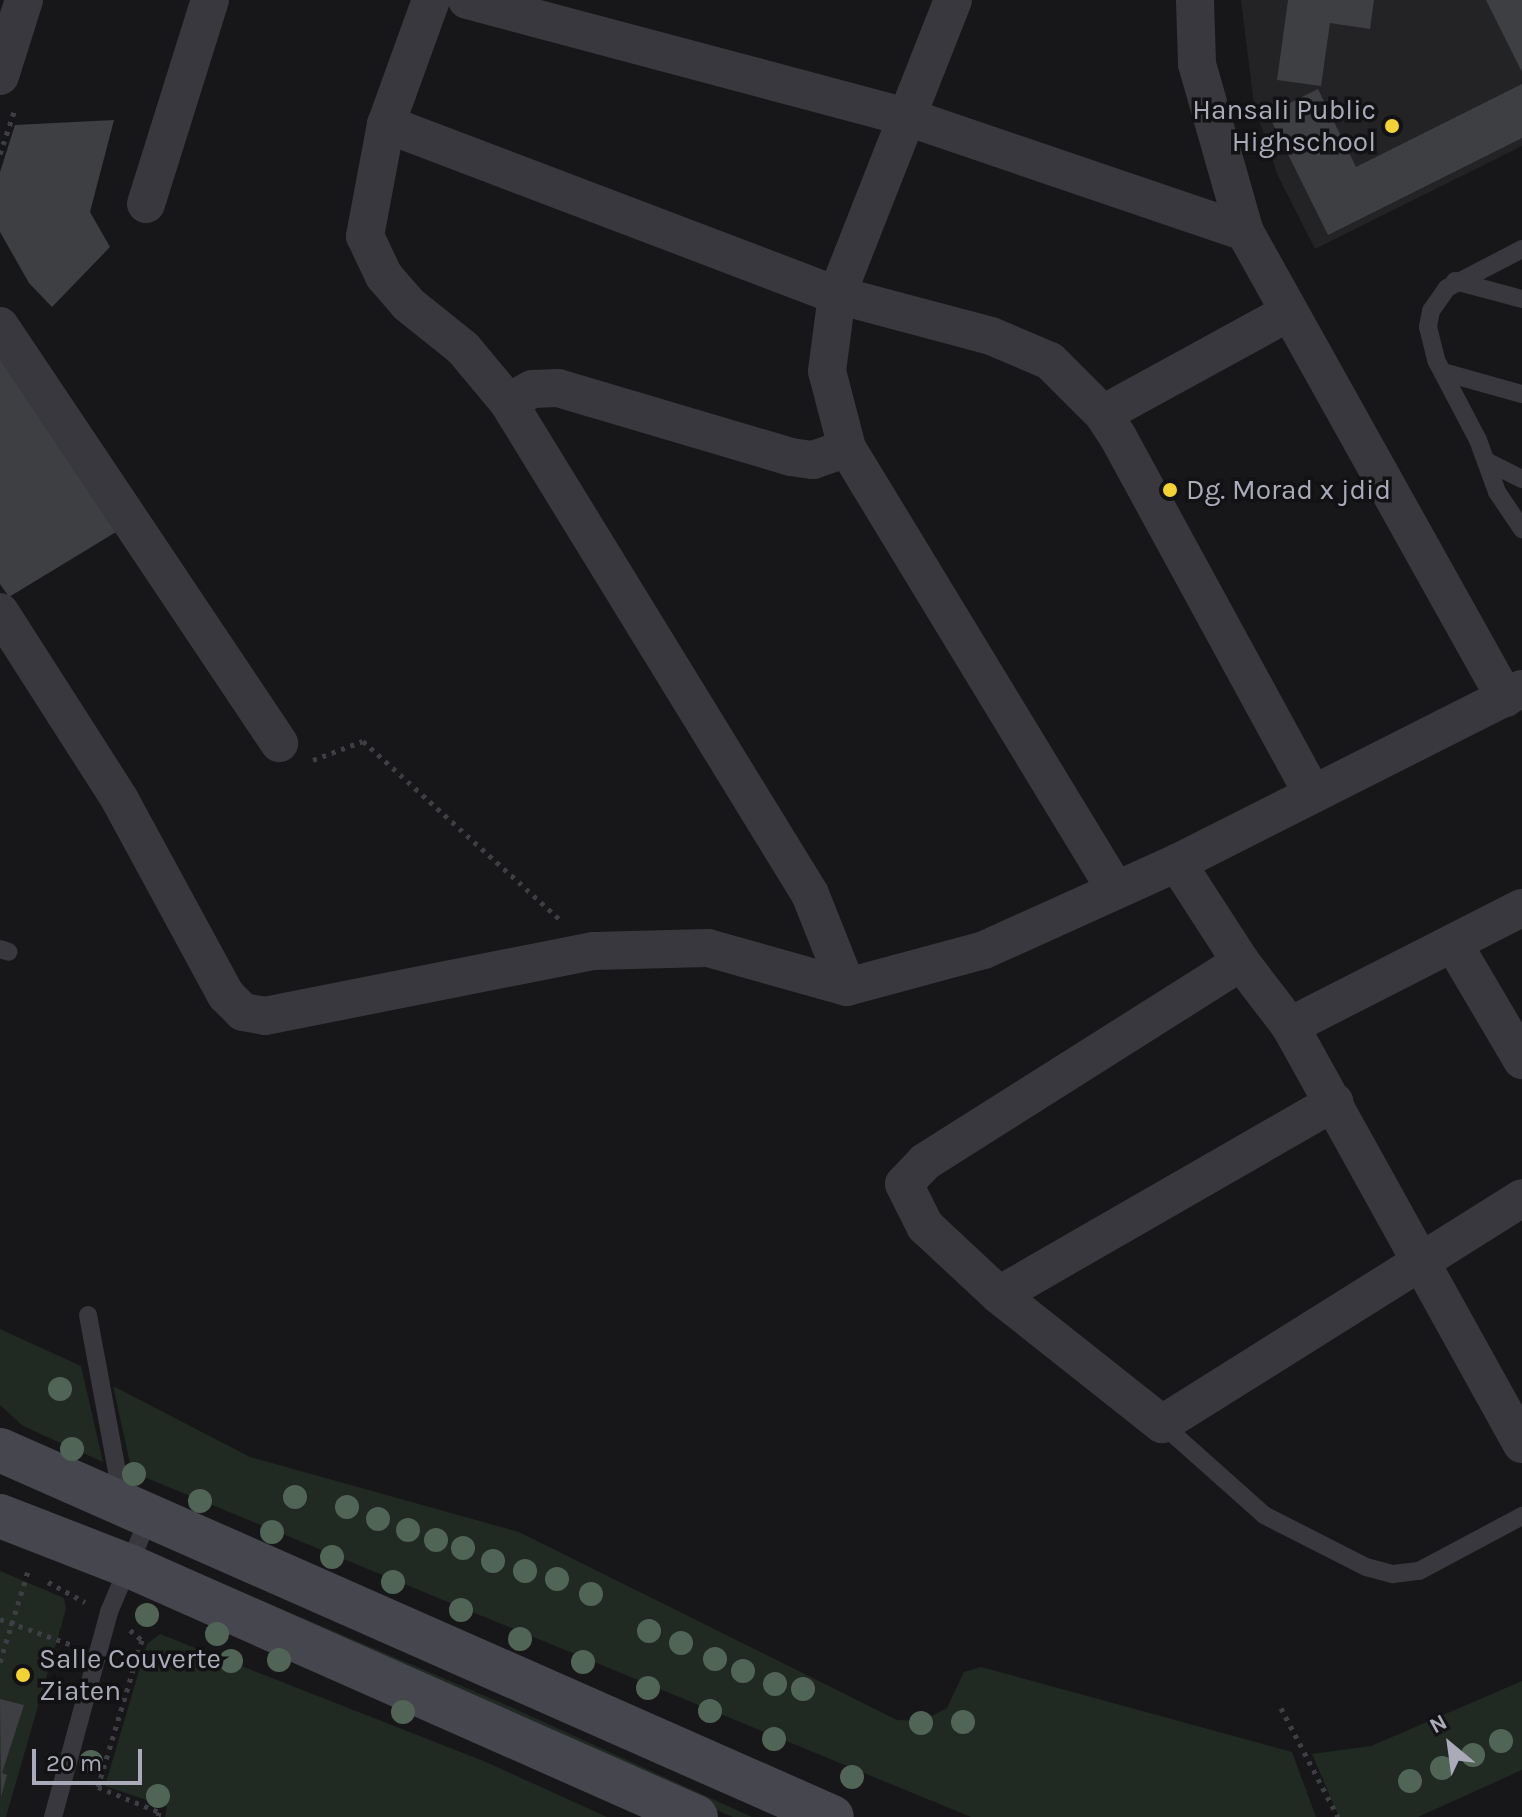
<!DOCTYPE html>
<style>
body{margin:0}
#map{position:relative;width:1522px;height:1817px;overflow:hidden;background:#171719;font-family:Karla,sans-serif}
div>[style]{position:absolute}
.built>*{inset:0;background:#232326}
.green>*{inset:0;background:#212923}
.building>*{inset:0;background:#3e3f43}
.path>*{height:5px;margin-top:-2.5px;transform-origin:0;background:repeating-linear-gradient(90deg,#3e3e45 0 4px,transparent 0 10px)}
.lane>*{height:18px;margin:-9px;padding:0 9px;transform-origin:9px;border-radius:9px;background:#38383e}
.street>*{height:38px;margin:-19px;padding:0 19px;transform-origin:19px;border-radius:19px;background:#38383e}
.secondary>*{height:44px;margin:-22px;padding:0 22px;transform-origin:22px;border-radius:22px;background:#46464e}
.trees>*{width:24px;height:24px;margin:-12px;border-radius:50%;background:#516556}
.dots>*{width:22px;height:22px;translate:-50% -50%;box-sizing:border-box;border:4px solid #121214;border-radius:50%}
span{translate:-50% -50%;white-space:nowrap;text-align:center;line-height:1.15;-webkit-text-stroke:7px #121214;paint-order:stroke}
.poi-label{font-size:28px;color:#a9abb9}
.right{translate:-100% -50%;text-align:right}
.left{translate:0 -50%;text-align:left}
.north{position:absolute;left:1410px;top:1705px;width:80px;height:80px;-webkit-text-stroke:6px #121214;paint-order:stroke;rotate:331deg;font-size:22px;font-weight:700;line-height:32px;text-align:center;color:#a9abb9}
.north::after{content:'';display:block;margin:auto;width:28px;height:36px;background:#a9abb9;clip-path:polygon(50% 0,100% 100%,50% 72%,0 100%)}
.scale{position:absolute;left:32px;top:1749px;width:110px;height:36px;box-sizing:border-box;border:4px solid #a9abb9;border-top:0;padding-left:10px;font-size:24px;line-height:28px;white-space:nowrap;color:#a9abb9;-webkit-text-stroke:6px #121214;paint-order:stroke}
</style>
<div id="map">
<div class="built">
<i style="clip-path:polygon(1241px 0,1522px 0,1522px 146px,1315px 249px,1278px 176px,1254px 105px)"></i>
</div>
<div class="green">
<i style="clip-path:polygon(0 1329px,81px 1366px,103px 1462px,23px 1426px,0 1405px)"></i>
<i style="clip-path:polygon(113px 1386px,250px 1457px,519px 1532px,897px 1720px,922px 1721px,947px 1708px,964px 1672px,981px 1667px,1292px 1752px,1316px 1817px,971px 1817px,132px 1472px)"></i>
<i style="clip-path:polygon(167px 1560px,504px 1704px,752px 1817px,733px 1817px,662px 1788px)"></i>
<i style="clip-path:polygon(0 1571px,64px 1598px,66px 1609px,6px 1817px,0 1817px)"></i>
<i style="clip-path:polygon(160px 1634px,486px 1762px,607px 1817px,165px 1817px,167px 1807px,105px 1786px,147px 1644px)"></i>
<i style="clip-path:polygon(1522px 1681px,1522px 1770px,1418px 1817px,1339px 1817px,1312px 1754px,1371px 1746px)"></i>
</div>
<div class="building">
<i style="clip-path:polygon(1288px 0,1374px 0,1370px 29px,1330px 23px,1321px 86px,1277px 80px)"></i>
<i style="clip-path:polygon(1486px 0,1522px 0,1522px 72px)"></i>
<i style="clip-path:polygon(1522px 84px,1522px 138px,1328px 235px,1268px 114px,1318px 89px,1356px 167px)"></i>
<i style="clip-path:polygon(114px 120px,90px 212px,110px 247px,52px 307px,29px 283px,0 232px,0 172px,15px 125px)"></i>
<i style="clip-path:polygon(0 355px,121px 529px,9px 597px,0 584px)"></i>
<i style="clip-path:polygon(0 1699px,24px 1705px,2px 1773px,7px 1775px,1px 1797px)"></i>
</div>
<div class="path">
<i style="left:0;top:154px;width:47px;rotate:-71.6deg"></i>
<i style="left:313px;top:760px;width:53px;rotate:-20.8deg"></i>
<i style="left:363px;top:741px;width:265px;rotate:42.2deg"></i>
<i style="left:48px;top:1582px;width:42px;rotate:28.4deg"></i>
<i style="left:0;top:1619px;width:80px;rotate:19.8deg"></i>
<i style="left:130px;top:1630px;width:16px;rotate:40deg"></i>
<i style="left:142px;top:1640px;width:153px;rotate:106.7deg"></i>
<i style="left:98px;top:1787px;width:66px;rotate:22.3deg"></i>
<i style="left:159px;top:1812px;width:5px;rotate:101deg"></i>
<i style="left:0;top:1662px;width:98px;rotate:-72.9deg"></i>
<i style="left:1281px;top:1708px;width:123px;rotate:62.4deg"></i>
</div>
<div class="lane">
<i style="left:1522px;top:249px;width:85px;rotate:152.5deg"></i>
<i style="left:1447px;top:288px;width:28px;rotate:125deg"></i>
<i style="left:1431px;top:311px;width:16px;rotate:101deg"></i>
<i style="left:1428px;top:327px;width:34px;rotate:76deg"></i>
<i style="left:1436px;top:360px;width:90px;rotate:62.3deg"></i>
<i style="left:1478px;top:440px;width:55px;rotate:69.9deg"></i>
<i style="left:1497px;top:492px;width:45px;rotate:56deg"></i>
<i style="left:1455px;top:281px;width:69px;rotate:15deg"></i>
<i style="left:1443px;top:372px;width:82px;rotate:15.6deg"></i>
<i style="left:1486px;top:461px;width:40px;rotate:26.6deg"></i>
<i style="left:0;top:949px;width:9px;rotate:18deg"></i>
<i style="left:88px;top:1315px;width:187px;rotate:79.5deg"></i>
<i style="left:1162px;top:1424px;width:137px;rotate:41.7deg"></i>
<i style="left:1264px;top:1515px;width:114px;rotate:27deg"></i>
<i style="left:1366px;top:1567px;width:28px;rotate:15deg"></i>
<i style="left:1393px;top:1574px;width:26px;rotate:-7deg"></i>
<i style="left:1419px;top:1571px;width:117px;rotate:-28.1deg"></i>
<i style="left:53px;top:1817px;width:213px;rotate:-74.7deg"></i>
<i style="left:109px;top:1612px;width:105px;rotate:-67.1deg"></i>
</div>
<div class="street">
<i style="left:431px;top:0;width:132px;rotate:109.9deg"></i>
<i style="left:386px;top:124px;width:114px;rotate:100.6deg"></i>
<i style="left:365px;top:236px;width:44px;rotate:64.6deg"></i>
<i style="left:384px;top:276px;width:37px;rotate:49deg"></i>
<i style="left:408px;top:304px;width:70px;rotate:38.7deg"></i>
<i style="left:463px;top:348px;width:70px;rotate:50.2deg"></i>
<i style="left:508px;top:402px;width:577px;rotate:58.46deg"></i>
<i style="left:810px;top:894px;width:100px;rotate:68.3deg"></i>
<i style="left:467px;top:0;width:458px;rotate:14.9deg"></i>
<i style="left:910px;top:118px;width:354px;rotate:18.8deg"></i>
<i style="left:953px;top:0;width:317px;rotate:111.5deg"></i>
<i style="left:837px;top:295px;width:77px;rotate:97.5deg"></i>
<i style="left:827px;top:371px;width:80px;rotate:75.4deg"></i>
<i style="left:847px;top:448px;width:516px;rotate:58.71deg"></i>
<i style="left:1195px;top:0;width:64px;rotate:88.2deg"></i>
<i style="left:1197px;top:64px;width:175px;rotate:74.1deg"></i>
<i style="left:1245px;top:232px;width:534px;rotate:60.84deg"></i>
<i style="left:0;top:76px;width:80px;rotate:-72.5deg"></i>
<i style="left:386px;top:124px;width:482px;rotate:20.8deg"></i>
<i style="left:837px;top:295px;width:159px;rotate:14.9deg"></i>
<i style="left:991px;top:336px;width:64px;rotate:23deg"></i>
<i style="left:1050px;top:361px;width:75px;rotate:45deg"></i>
<i style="left:1103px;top:414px;width:27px;rotate:57deg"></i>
<i style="left:1118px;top:437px;width:405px;rotate:61.4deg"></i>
<i style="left:146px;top:204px;width:214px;rotate:-72.6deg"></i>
<i style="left:0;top:326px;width:502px;rotate:56.21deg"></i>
<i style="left:508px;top:402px;width:27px;rotate:-28deg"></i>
<i style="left:532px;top:389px;width:26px;rotate:-2deg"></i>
<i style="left:558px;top:388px;width:243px;rotate:16.5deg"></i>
<i style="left:791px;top:457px;width:22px;rotate:8deg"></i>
<i style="left:813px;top:460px;width:36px;rotate:-19deg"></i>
<i style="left:1103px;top:414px;width:212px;rotate:-28.7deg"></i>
<i style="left:0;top:612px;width:223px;rotate:57.4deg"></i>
<i style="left:120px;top:800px;width:222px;rotate:61.5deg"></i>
<i style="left:226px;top:995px;width:24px;rotate:45deg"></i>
<i style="left:243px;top:1012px;width:22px;rotate:10deg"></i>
<i style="left:265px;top:1016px;width:335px;rotate:-11.2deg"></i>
<i style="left:594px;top:951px;width:114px;rotate:-1.5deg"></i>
<i style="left:708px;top:948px;width:144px;rotate:15.7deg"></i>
<i style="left:847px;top:987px;width:142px;rotate:-15.1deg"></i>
<i style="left:984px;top:950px;width:212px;rotate:-24.3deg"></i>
<i style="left:1177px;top:863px;width:386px;rotate:-26.8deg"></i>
<i style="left:1177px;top:863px;width:118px;rotate:57.1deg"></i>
<i style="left:1241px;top:962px;width:81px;rotate:52.6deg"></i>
<i style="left:1290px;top:1026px;width:478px;rotate:61deg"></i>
<i style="left:1453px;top:943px;width:136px;rotate:59.5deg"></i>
<i style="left:1241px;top:962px;width:374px;rotate:147.7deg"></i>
<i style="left:925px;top:1162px;width:30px;rotate:134deg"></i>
<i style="left:904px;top:1184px;width:47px;rotate:63.4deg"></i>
<i style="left:925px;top:1226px;width:101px;rotate:43deg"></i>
<i style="left:999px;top:1295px;width:208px;rotate:38.4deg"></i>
<i style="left:1162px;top:1424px;width:425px;rotate:-32.1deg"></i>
<i style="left:1290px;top:1026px;width:260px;rotate:-27deg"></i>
<i style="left:999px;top:1295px;width:387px;rotate:-29.9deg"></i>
</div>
<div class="secondary">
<i style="left:0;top:1450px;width:909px;rotate:23.8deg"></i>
<i style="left:0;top:1516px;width:138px;rotate:21.2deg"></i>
<i style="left:129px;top:1566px;width:620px;rotate:23.88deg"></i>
</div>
<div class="trees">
<i style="left:60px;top:1389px"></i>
<i style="left:72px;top:1449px"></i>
<i style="left:134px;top:1474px"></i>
<i style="left:295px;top:1497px"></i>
<i style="left:200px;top:1501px"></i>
<i style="left:347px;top:1507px"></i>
<i style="left:378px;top:1519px"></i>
<i style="left:408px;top:1530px"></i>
<i style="left:272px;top:1532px"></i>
<i style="left:436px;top:1540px"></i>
<i style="left:463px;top:1548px"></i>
<i style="left:332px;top:1557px"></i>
<i style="left:493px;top:1561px"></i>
<i style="left:525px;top:1571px"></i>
<i style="left:557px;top:1579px"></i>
<i style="left:393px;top:1582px"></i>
<i style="left:591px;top:1594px"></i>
<i style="left:461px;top:1610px"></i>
<i style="left:147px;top:1615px"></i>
<i style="left:649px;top:1631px"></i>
<i style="left:217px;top:1634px"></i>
<i style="left:520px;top:1639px"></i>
<i style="left:681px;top:1643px"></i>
<i style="left:715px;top:1659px"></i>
<i style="left:279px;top:1660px"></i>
<i style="left:231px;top:1661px"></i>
<i style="left:583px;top:1662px"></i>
<i style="left:743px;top:1671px"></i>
<i style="left:775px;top:1684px"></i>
<i style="left:648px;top:1688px"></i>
<i style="left:803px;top:1689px"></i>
<i style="left:710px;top:1711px"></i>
<i style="left:403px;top:1712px"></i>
<i style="left:963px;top:1722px"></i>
<i style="left:921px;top:1723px"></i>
<i style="left:774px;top:1739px"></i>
<i style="left:1501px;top:1741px"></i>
<i style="left:1473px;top:1755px"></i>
<i style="left:91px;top:1762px"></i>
<i style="left:1442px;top:1768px"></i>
<i style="left:852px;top:1777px"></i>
<i style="left:1410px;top:1781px"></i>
<i style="left:158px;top:1796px"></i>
</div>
<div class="dots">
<i style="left:1392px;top:126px;background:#f3d334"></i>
<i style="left:1170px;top:490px;background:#f3d334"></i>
<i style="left:23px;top:1675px;background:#f3d334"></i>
</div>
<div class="poi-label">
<span class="right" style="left:1376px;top:126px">Hansali Public<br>Highschool</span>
<span class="left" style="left:1186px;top:490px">Dg. Morad x jdid</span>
<span class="left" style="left:39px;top:1675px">Salle Couverte<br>Ziaten</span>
</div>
<div class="north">N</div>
<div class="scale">20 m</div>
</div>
